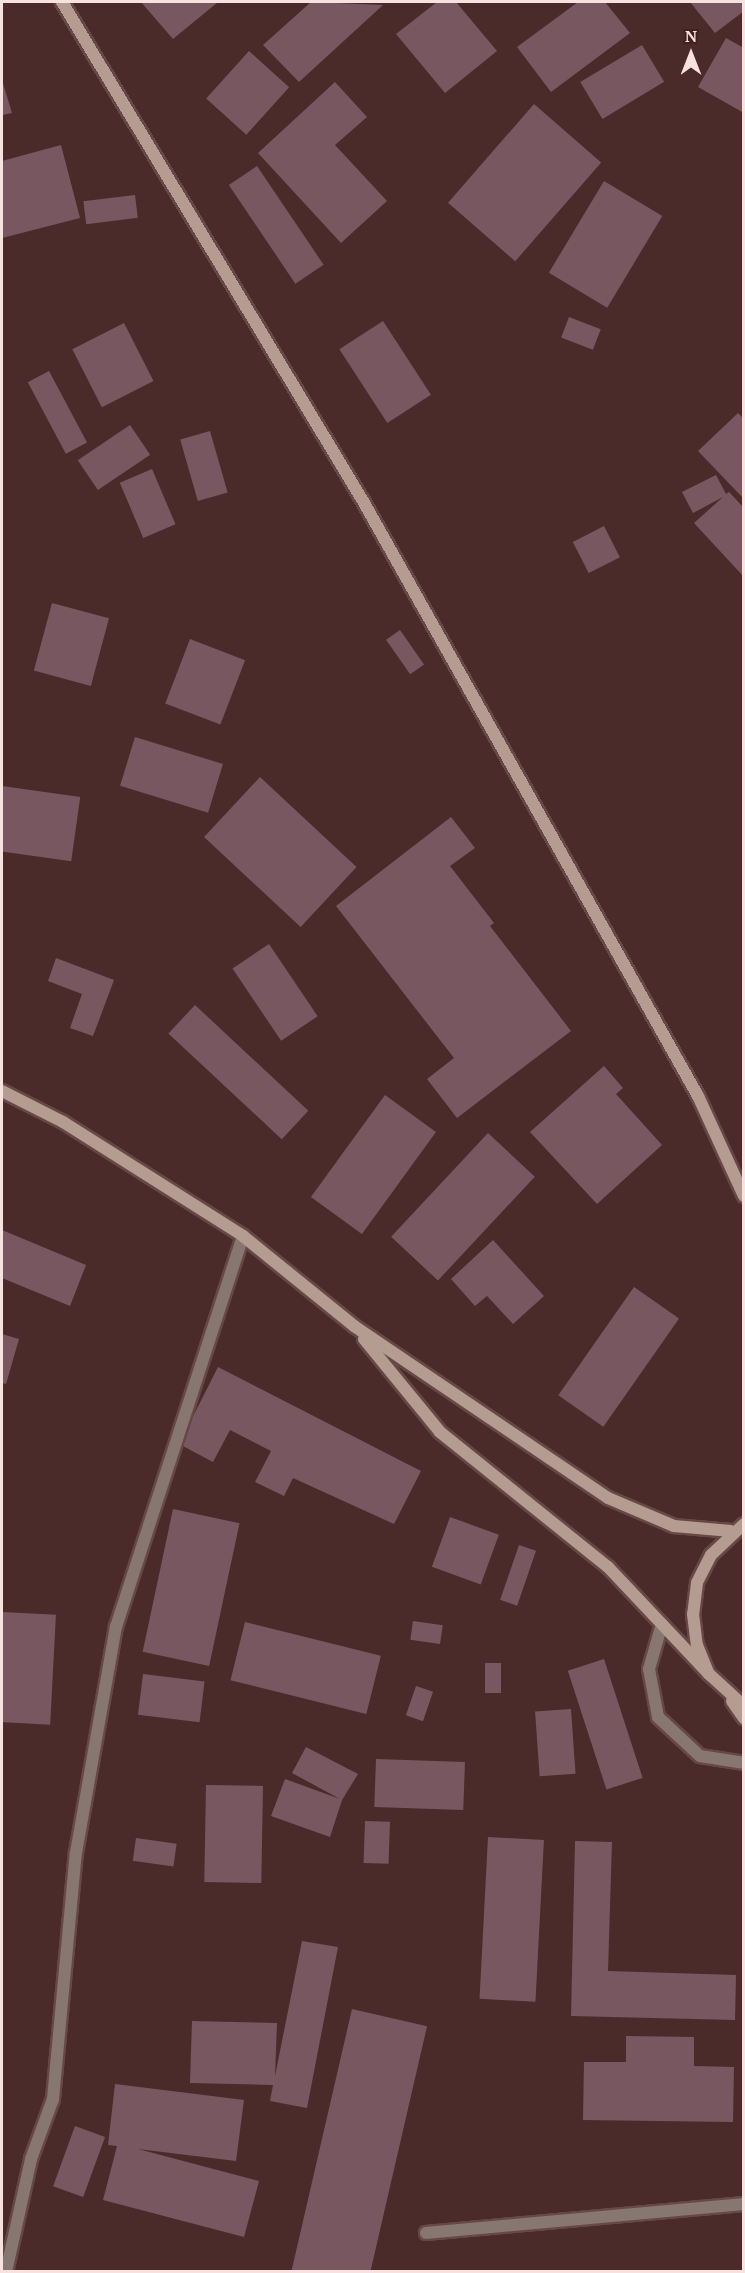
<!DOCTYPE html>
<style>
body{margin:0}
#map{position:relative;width:745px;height:2273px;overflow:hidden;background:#4b2b29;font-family:"PT Serif",serif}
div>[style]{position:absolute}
.building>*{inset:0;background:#795761;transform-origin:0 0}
.roads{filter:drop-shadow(2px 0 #674846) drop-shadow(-2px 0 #674846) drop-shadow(0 2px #674846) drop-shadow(0 -2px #674846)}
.lane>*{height:12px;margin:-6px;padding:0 6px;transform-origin:6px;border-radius:6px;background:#867770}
.street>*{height:12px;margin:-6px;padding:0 6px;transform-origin:6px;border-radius:6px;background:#867770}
.secondary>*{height:12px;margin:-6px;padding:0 6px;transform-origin:6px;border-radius:6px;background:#b49c90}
span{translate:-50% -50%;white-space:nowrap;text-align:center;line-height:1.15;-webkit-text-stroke:6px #40211f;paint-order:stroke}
.frame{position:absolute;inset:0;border:3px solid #f8e2e0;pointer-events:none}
.north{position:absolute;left:661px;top:24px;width:60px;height:60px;-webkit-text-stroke:4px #40211f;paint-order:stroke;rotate:0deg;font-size:16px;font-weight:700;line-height:24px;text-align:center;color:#f8e2e0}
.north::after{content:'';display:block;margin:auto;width:21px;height:27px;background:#f8e2e0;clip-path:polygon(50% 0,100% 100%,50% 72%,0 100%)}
</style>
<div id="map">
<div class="building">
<i style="clip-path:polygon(141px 2px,218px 2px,173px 39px)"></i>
<i style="clip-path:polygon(311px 2px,383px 5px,299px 82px,263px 45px)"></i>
<i style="clip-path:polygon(437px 2px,456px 2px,497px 51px,445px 93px,396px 34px)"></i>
<i style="clip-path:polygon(578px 2px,605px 2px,630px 33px,551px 92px,517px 47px)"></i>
<i style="clip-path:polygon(690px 2px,744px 2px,744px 11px,715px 33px)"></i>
<i style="clip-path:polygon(726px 38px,744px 48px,744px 113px,698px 87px)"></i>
<i style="left:642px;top:45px;width:43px;height:72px;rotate:59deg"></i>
<i style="left:249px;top:51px;width:54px;height:64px;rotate:42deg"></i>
<i style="clip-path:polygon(2px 80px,12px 113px,2px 115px)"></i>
<i style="clip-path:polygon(335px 82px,367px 117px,335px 145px,387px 201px,341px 243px,258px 153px)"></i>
<i style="left:534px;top:104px;width:89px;height:131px;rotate:41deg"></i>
<i style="clip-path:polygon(61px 145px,80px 218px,2px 238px,2px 161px)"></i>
<i style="left:257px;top:166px;width:119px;height:34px;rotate:56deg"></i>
<i style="left:604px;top:181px;width:68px;height:107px;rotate:31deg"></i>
<i style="left:135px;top:195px;width:23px;height:52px;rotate:83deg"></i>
<i style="left:569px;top:317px;width:34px;height:22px;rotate:21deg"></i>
<i style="left:383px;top:321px;width:88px;height:52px;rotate:57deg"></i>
<i style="left:124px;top:323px;width:65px;height:58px;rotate:63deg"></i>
<i style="left:49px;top:371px;width:81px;height:24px;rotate:62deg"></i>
<i style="clip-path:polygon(738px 413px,744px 419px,744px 499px,698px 451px)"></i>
<i style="left:130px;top:425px;width:36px;height:63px;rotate:56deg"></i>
<i style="left:210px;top:431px;width:64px;height:31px;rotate:74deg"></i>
<i style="left:152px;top:469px;width:60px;height:35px;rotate:67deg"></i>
<i style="clip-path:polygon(716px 475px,726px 494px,729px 492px,744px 508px,744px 577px,694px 523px,723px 497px,693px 513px,682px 492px)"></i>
<i style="left:604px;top:526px;width:35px;height:35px;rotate:63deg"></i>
<i style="left:52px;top:603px;width:59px;height:70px;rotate:15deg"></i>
<i style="left:400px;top:630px;width:42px;height:17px;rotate:55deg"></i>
<i style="left:190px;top:639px;width:59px;height:69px;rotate:21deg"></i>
<i style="left:135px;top:737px;width:92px;height:51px;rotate:17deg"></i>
<i style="left:260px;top:777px;width:132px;height:82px;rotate:43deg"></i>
<i style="left:2px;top:786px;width:79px;height:65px;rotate:8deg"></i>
<i style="clip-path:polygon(451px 817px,475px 848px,450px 866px,494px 923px,490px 926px,571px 1031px,457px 1118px,427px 1079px,454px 1058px,336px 906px)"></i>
<i style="left:269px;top:944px;width:87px;height:44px;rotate:56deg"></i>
<i style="clip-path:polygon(56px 958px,114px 980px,93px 1036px,70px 1028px,82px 994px,48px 981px)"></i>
<i style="left:195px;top:1005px;width:155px;height:39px;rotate:43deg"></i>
<i style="clip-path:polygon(604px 1066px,623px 1088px,616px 1094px,662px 1145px,597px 1204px,530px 1132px)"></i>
<i style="left:385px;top:1095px;width:63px;height:126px;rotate:36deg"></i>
<i style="left:488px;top:1133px;width:64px;height:142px;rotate:43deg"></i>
<i style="clip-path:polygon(2px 1230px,86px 1265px,70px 1306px,2px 1278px)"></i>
<i style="clip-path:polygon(493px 1240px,544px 1296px,513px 1324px,487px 1296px,475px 1306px,451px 1279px)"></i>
<i style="left:634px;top:1287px;width:55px;height:132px;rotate:35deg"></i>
<i style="clip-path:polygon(2px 1334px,19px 1339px,6px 1384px,2px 1383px)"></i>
<i style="clip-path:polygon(218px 1367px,421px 1471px,394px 1524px,293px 1478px,284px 1496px,255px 1482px,271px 1451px,230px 1430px,213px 1462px,179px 1444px)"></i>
<i style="left:173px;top:1509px;width:68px;height:146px;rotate:12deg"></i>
<i style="left:450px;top:1517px;width:52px;height:53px;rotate:20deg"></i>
<i style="left:519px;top:1545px;width:18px;height:58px;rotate:19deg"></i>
<i style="left:2px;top:1612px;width:54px;height:110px;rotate:3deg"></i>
<i style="left:413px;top:1621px;width:30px;height:19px;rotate:8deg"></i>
<i style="left:245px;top:1622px;width:140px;height:60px;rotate:14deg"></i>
<i style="left:604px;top:1659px;width:125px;height:38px;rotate:72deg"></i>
<i style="left:485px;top:1663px;width:16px;height:30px"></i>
<i style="left:143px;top:1674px;width:62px;height:41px;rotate:7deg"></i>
<i style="left:416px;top:1686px;width:18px;height:31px;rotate:19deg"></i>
<i style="left:571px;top:1709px;width:65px;height:36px;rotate:86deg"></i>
<i style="clip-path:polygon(306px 1747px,358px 1774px,342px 1800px,330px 1837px,271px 1816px,285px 1779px,340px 1799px,292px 1773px)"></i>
<i style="left:376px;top:1759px;width:89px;height:48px;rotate:2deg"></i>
<i style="left:206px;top:1785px;width:57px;height:97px;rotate:1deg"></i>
<i style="left:365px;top:1821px;width:25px;height:42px;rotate:2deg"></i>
<i style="left:488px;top:1837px;width:56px;height:162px;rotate:3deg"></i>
<i style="left:136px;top:1838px;width:41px;height:23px;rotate:8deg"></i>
<i style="clip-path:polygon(575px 1841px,612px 1842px,608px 1971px,736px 1975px,735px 2020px,571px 2016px)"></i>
<i style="clip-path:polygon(302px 1941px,338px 1947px,307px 2108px,270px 2101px,273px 2085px,190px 2083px,192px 2021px,277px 2023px,275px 2076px)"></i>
<i style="left:352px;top:2009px;width:77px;height:270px;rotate:13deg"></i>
<i style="clip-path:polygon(626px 2036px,694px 2037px,694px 2066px,734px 2067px,733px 2122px,583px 2120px,584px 2062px,626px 2062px)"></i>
<i style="clip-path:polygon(115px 2084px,244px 2100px,236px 2161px,138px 2149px,259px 2181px,244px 2237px,103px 2200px,117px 2146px,108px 2145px)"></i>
<i style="left:75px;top:2126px;width:32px;height:64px;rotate:20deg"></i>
</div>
<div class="roads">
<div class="lane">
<i style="left:662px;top:1624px;width:47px;rotate:106.1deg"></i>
<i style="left:649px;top:1669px;width:49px;rotate:79.4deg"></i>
<i style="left:658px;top:1717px;width:57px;rotate:42.9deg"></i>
<i style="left:700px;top:1756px;width:45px;rotate:9deg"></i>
<i style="left:426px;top:2233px;width:319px;rotate:-5.2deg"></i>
</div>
<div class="street">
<i style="left:6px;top:2272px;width:116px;rotate:-77.5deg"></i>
<i style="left:31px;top:2159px;width:64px;rotate:-69.9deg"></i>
<i style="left:53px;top:2099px;width:247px;rotate:-84.7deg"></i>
<i style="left:76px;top:1853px;width:230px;rotate:-80deg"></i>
<i style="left:116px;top:1627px;width:411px;rotate:-72deg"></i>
</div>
<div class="secondary">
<i style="left:62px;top:2px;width:583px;rotate:58.9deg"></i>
<i style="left:363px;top:501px;width:683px;rotate:60.62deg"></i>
<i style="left:698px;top:1096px;width:110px;rotate:65.3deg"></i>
<i style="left:2px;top:1091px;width:68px;rotate:26.9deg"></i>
<i style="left:63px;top:1122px;width:213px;rotate:32.3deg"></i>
<i style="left:243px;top:1236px;width:143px;rotate:39deg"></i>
<i style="left:354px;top:1326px;width:307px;rotate:34.1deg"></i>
<i style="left:608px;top:1498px;width:72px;rotate:23deg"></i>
<i style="left:674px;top:1526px;width:57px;rotate:5deg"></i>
<i style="left:364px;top:1339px;width:120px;rotate:50.7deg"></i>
<i style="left:440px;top:1432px;width:216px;rotate:38.8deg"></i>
<i style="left:608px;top:1567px;width:147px;rotate:46.7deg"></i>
<i style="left:744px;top:1524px;width:45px;rotate:136.8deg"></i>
<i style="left:711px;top:1555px;width:31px;rotate:117deg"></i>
<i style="left:697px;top:1583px;width:31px;rotate:97deg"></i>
<i style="left:693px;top:1614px;width:31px;rotate:83deg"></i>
<i style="left:697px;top:1645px;width:31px;rotate:68deg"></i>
<i style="left:709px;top:1674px;width:47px;rotate:42.4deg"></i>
<i style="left:732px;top:1701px;width:21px;rotate:55deg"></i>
</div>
</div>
<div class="frame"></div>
<div class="north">N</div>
</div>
